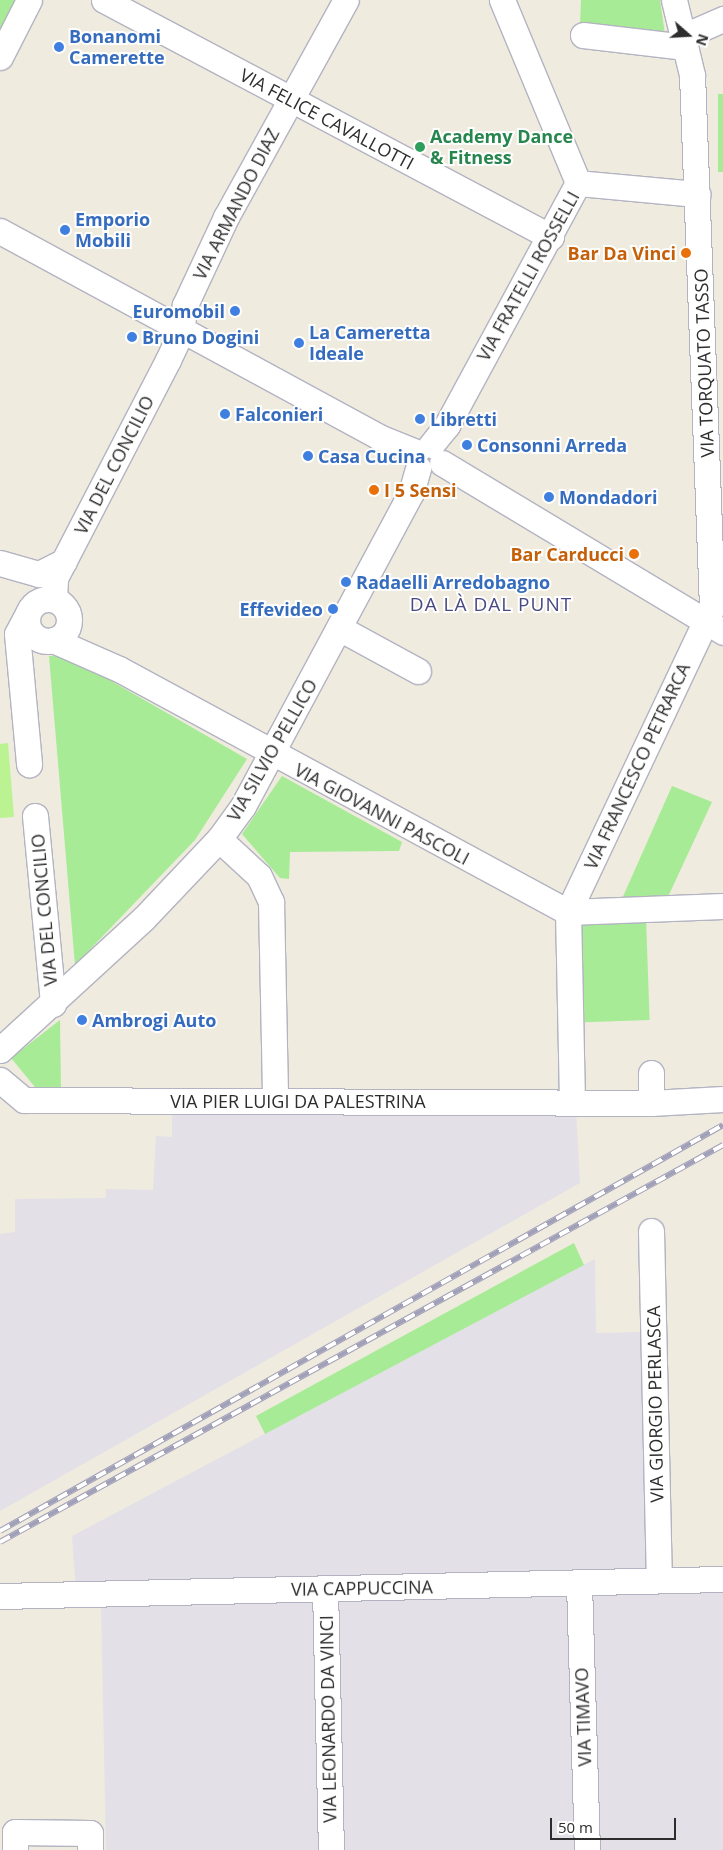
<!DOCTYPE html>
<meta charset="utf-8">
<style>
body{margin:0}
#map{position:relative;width:723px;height:1850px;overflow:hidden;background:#f0ebdf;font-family:"Open Sans",sans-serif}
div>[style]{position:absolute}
.industrial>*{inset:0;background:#e3e0e8}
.green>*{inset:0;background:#a7eb97;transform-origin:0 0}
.pitch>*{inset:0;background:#bbf392}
.roads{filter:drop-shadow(1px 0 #b3b3c2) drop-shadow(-1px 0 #b3b3c2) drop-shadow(0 1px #b3b3c2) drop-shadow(0 -1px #b3b3c2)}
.minor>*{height:25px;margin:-12.5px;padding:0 12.5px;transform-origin:12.5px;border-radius:12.5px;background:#fff}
.minor>.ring{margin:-12.5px;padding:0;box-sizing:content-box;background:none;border:25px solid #fff;border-radius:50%}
.rail>*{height:5.5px;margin-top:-2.75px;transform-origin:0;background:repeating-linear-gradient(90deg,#fff 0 11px,#a1a0b9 0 22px);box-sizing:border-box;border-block:1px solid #a1a0b9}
.dots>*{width:14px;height:14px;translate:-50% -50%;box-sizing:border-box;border:2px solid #fff;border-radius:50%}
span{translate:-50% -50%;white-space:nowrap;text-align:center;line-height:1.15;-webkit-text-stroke:4px #fff;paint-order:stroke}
.shop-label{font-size:18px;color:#366cbe;font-weight:700}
.left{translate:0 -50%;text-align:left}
.right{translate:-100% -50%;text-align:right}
.street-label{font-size:18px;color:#2d2d2d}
.leisure-label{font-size:18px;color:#27864d;font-weight:700}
.food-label{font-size:18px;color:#c56008;font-weight:700}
.neighbourhood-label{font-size:19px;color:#484a84;letter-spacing:1px}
.north{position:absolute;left:663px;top:10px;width:50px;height:50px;-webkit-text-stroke:4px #fff;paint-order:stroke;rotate:109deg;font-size:14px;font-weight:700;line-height:20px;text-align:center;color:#2d2d2d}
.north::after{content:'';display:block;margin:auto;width:18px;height:22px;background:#2d2d2d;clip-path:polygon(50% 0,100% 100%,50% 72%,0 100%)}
.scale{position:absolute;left:550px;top:1818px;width:126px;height:22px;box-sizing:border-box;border:2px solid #2d2d2d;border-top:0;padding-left:6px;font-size:15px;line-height:18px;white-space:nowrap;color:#2d2d2d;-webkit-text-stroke:4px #fff;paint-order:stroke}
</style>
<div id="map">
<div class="industrial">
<i style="clip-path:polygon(576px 1110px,580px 1183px,0 1511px,0 1234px,15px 1232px,15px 1199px,106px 1198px,106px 1189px,153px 1190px,156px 1136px,172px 1137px,172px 1111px)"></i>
<i style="clip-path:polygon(595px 1259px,596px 1333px,643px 1332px,651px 1586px,723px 1584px,723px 1850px,106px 1850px,101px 1605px,77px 1605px,72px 1536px)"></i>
</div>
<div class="green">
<i style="clip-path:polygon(0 0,19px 0,0 38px)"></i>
<i style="clip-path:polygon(581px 0,660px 0,665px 34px,580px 26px)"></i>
<i style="left:718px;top:94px;width:5px;height:78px"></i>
<i style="clip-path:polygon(66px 655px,247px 759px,195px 840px,75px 965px,49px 656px)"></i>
<i style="clip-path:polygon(282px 776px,402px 842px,399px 851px,290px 852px,289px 879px,280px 878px,242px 834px)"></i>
<i style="clip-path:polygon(672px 786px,712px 802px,667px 899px,621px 901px)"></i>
<i style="left:646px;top:917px;width:103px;height:65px;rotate:88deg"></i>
<i style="clip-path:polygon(60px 1020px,61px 1090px,35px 1087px,11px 1058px)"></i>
<i style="clip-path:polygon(574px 1243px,584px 1265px,265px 1434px,256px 1416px)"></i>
</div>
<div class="pitch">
<i style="clip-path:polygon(8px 743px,14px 817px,0 818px,0 744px)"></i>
</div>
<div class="roads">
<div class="minor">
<i style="left:104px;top:0;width:506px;rotate:27.93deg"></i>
<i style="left:502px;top:0;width:198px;rotate:67.4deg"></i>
<i style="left:583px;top:35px;width:103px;rotate:6.7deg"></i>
<i style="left:682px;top:37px;width:45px;rotate:-23.7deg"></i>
<i style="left:0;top:57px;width:64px;rotate:-63deg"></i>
<i style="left:0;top:231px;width:431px;rotate:28.5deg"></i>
<i style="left:379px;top:437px;width:40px;rotate:22deg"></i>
<i style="left:431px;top:445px;width:26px;rotate:-51deg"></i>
<i style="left:447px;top:425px;width:275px;rotate:-61.6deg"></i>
<i style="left:578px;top:183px;width:120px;rotate:5.3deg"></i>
<i style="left:442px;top:463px;width:328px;rotate:31deg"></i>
<i style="left:0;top:563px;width:41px;rotate:15.8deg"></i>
<i style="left:39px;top:574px;width:28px;rotate:-27deg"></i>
<i style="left:54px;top:599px;width:21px;rotate:-87deg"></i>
<i style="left:55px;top:578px;width:246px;rotate:-62.6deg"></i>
<i style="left:168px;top:360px;width:31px;rotate:-65deg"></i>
<i style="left:181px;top:332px;width:27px;rotate:-82deg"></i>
<i style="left:185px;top:305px;width:97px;rotate:-65deg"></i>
<i style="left:226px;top:217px;width:248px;rotate:-61.1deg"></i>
<i class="ring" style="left:27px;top:599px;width:17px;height:17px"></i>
<i style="left:27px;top:615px;width:21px;rotate:118deg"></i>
<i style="left:17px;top:634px;width:131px;rotate:84.7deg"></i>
<i style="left:339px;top:628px;width:90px;rotate:28.6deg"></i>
<i style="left:53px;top:640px;width:72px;rotate:23.7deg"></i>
<i style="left:119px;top:669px;width:511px;rotate:28.42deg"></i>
<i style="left:568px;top:912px;width:155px;rotate:-2.2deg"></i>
<i style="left:35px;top:816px;width:189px;rotate:84.5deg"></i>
<i style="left:219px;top:839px;width:54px;rotate:42.8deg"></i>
<i style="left:259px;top:876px;width:29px;rotate:65deg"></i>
<i style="left:271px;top:902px;width:198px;rotate:88.8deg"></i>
<i style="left:0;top:1050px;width:195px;rotate:-42.5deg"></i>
<i style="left:144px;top:918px;width:109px;rotate:-46.5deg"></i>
<i style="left:219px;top:839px;width:41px;rotate:-54deg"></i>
<i style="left:243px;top:806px;width:355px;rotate:-61.8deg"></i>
<i style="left:411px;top:493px;width:26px;rotate:-74deg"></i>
<i style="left:0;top:1080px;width:31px;rotate:40deg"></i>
<i style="left:24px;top:1100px;width:627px;rotate:0.27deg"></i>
<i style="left:651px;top:1103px;width:30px;rotate:-90deg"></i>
<i style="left:572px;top:1102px;width:190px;rotate:-91.2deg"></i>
<i style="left:568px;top:912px;width:337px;rotate:-64.7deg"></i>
<i style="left:712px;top:607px;width:532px;rotate:-92.15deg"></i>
<i style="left:692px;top:75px;width:77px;rotate:-103.5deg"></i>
<i style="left:651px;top:1103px;width:72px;rotate:-3.2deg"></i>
<i style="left:651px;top:1231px;width:348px;rotate:88.7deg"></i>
<i style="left:579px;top:1583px;width:267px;rotate:88.3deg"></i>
<i style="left:325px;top:1588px;width:262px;rotate:88.7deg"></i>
<i style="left:0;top:1596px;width:723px;rotate:-1.35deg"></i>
<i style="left:15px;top:1850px;width:18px;rotate:-90deg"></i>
<i style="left:15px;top:1832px;width:75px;rotate:0.8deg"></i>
<i style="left:90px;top:1833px;width:17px;rotate:90deg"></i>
</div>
</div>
<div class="rail">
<i style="left:0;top:1531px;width:829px;rotate:-29.32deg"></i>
<i style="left:0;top:1542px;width:825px;rotate:-28.77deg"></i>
</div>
<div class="dots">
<i style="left:59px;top:47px;background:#3f7fe0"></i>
<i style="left:420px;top:147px;background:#2e9e5b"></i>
<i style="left:65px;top:230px;background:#3f7fe0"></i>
<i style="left:686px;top:253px;background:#e8710a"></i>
<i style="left:235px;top:311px;background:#3f7fe0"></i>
<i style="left:132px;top:337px;background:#3f7fe0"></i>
<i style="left:299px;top:343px;background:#3f7fe0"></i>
<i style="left:225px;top:414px;background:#3f7fe0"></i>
<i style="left:420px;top:419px;background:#3f7fe0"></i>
<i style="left:467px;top:445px;background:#3f7fe0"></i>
<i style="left:308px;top:456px;background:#3f7fe0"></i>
<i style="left:374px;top:490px;background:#e8710a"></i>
<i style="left:549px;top:497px;background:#3f7fe0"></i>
<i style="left:634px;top:554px;background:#e8710a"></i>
<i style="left:346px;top:582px;background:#3f7fe0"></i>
<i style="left:333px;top:609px;background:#3f7fe0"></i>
<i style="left:82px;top:1020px;background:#3f7fe0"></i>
</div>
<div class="shop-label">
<span class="left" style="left:69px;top:47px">Bonanomi<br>Camerette</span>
<span class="left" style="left:75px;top:230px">Emporio<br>Mobili</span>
<span class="right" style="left:225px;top:311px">Euromobil</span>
<span class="left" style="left:309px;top:343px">La Cameretta<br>Ideale</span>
<span class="left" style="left:142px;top:337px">Bruno Dogini</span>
<span class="left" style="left:235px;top:414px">Falconieri</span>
<span class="left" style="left:430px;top:419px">Libretti</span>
<span class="left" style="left:477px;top:445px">Consonni Arreda</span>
<span class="left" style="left:318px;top:456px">Casa Cucina</span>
<span class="left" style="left:559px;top:497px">Mondadori</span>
<span class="left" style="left:356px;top:582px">Radaelli Arredobagno</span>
<span class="right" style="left:323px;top:609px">Effevideo</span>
<span class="left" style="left:92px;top:1020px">Ambrogi Auto</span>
</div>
<div class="street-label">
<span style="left:327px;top:119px;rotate:28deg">VIA FELICE CAVALLOTTI</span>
<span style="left:236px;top:204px;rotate:-63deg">VIA ARMANDO DIAZ</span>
<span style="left:528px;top:276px;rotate:-61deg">VIA FRATELLI ROSSELLI</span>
<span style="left:704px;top:363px;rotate:-92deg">VIA TORQUATO TASSO</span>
<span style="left:114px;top:465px;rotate:-63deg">VIA DEL CONCILIO</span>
<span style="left:272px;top:750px;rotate:-60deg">VIA SILVIO PELLICO</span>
<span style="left:637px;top:766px;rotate:-65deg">VIA FRANCESCO PETRARCA</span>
<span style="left:382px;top:814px;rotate:28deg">VIA GIOVANNI PASCOLI</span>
<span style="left:44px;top:910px;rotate:-95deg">VIA DEL CONCILIO</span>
<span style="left:298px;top:1101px">VIA PIER LUIGI DA PALESTRINA</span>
<span style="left:655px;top:1404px;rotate:-91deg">VIA GIORGIO PERLASCA</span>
<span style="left:362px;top:1588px;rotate:-1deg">VIA CAPPUCCINA</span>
<span style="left:583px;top:1717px;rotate:-92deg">VIA TIMAVO</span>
<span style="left:328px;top:1719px;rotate:-91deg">VIA LEONARDO DA VINCI</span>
</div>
<div class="leisure-label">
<span class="left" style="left:430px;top:147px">Academy Dance<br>&amp; Fitness</span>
</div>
<div class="food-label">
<span class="right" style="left:676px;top:253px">Bar Da Vinci</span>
<span class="left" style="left:384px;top:490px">I 5 Sensi</span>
<span class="right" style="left:624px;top:554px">Bar Carducci</span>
</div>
<div class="neighbourhood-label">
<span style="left:491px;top:605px">DA LÀ DAL PUNT</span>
</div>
<div class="north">N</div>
<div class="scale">50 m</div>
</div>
